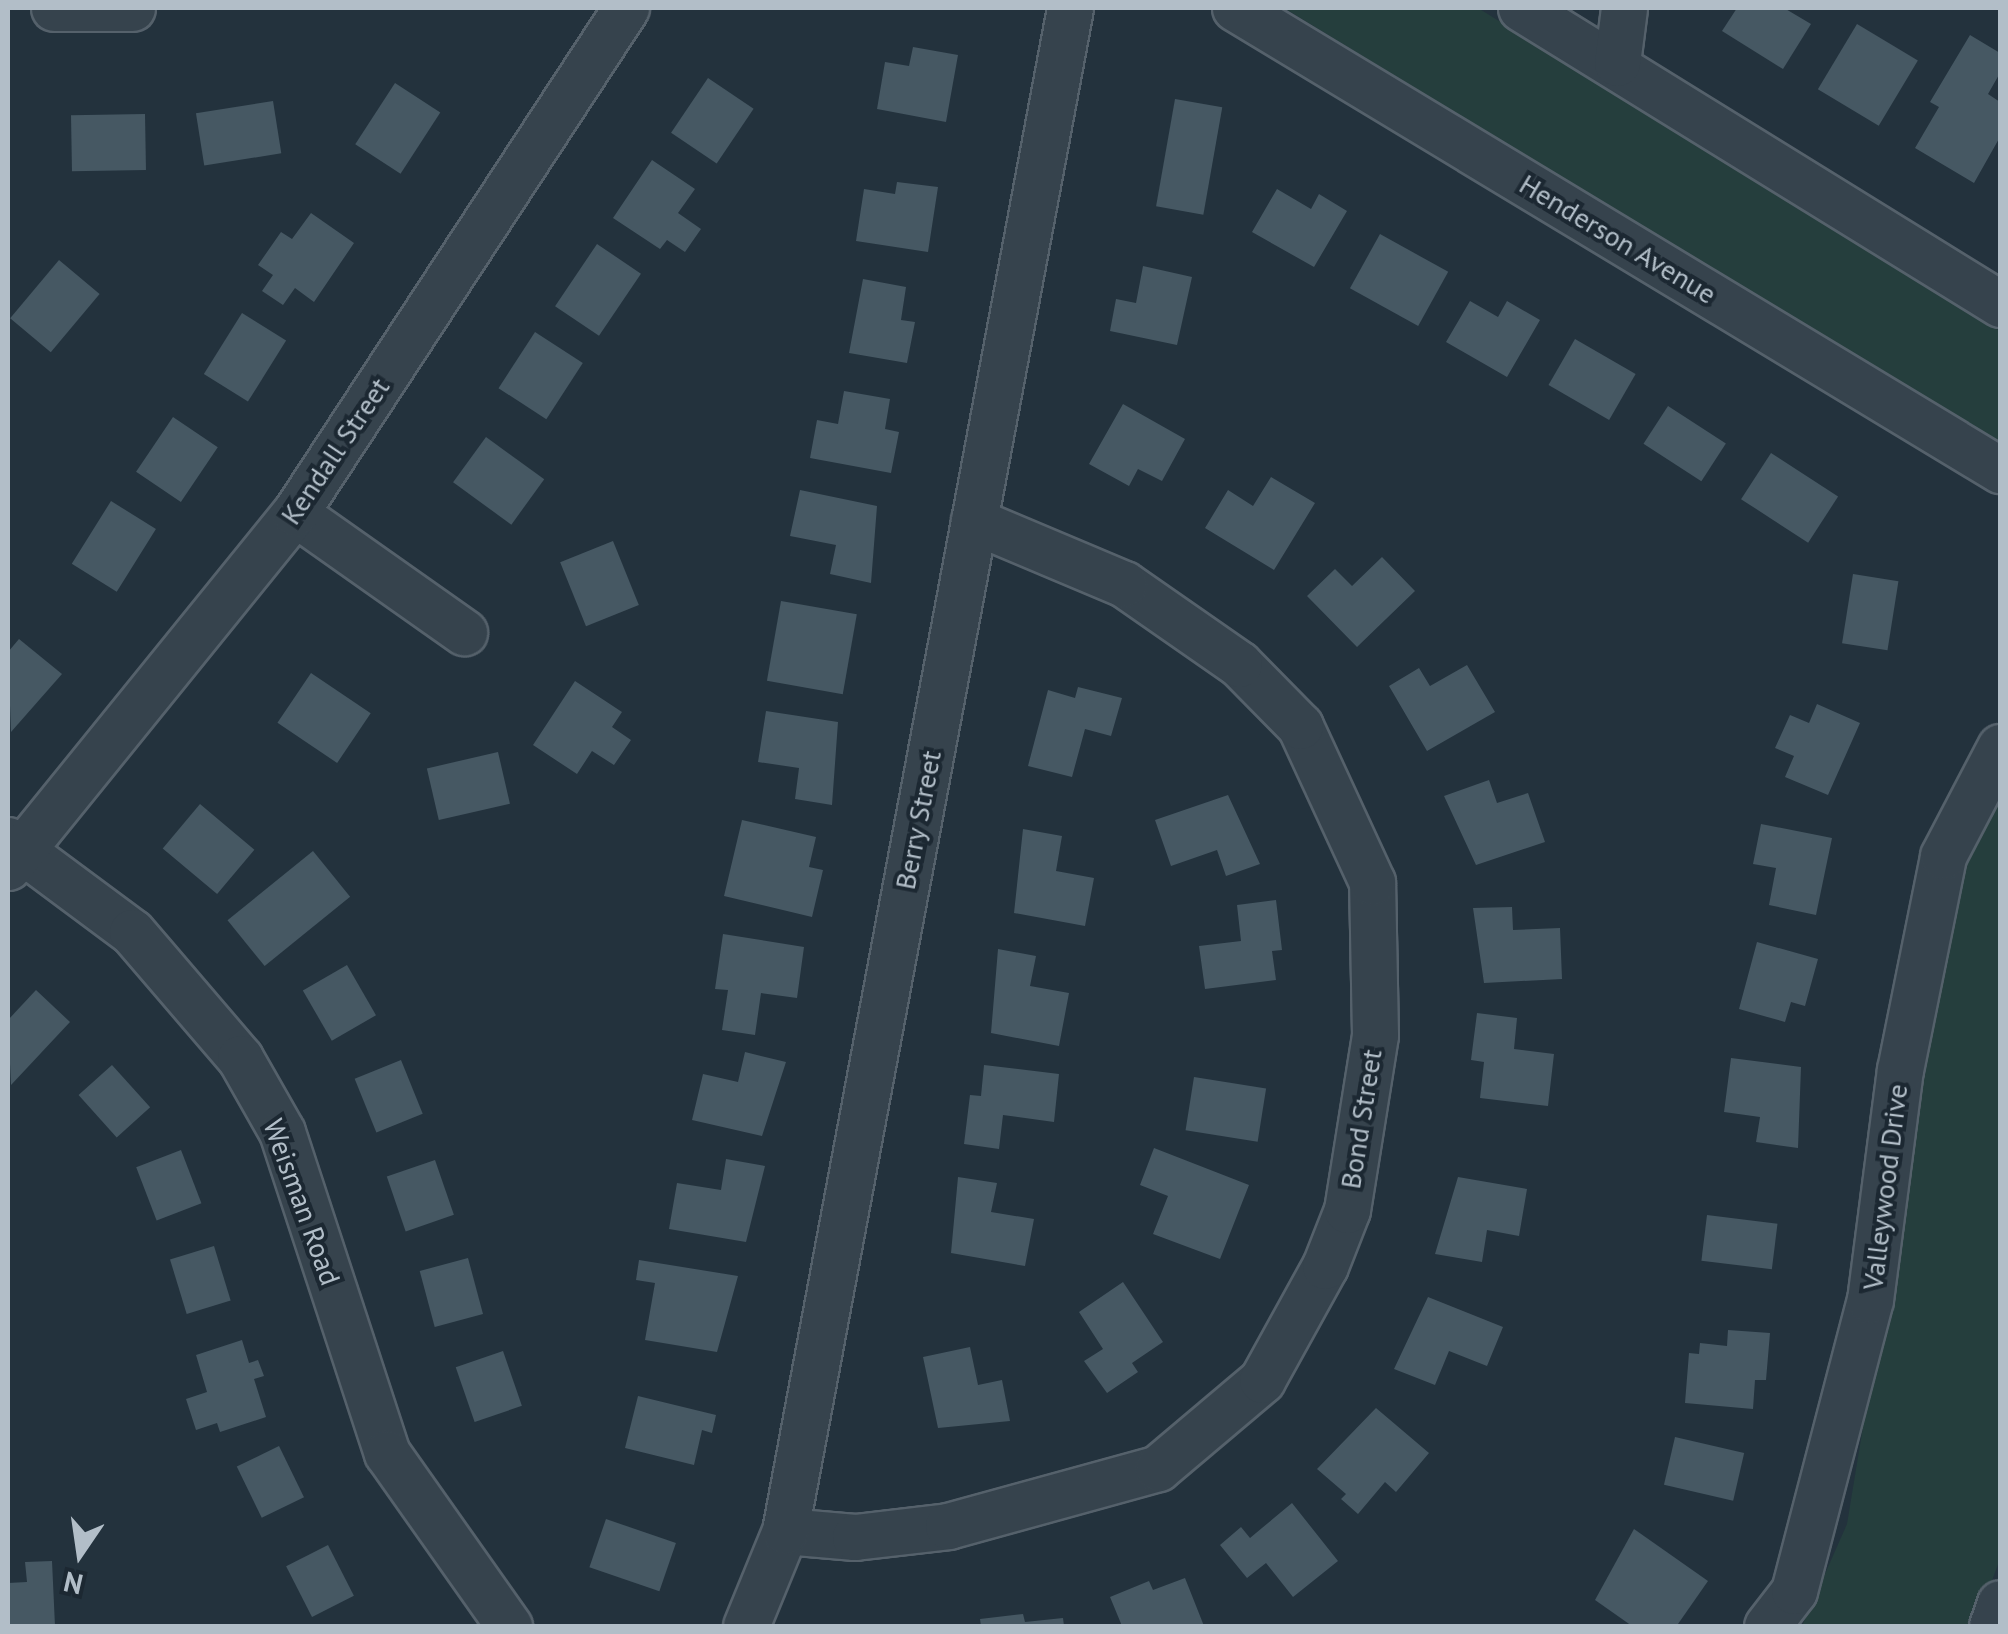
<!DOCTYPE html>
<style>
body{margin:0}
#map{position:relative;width:2008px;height:1634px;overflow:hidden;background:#23323d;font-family:"PT Sans",sans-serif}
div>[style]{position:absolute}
.green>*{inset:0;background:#253e3d}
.building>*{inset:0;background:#465863;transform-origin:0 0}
.roads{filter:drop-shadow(2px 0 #55616b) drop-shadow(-2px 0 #55616b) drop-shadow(0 2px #55616b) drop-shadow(0 -2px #55616b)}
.street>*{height:45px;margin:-22.5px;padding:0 22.5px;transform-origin:22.5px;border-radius:22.5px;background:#36434d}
span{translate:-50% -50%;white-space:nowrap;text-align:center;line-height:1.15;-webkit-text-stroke:8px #1c2832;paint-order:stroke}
.street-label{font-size:28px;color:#b2bec8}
.frame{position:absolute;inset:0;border:10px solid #b2bec8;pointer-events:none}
.north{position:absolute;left:30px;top:1504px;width:100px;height:100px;-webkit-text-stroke:8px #1c2832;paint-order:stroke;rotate:193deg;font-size:28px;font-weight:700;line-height:40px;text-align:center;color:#b2bec8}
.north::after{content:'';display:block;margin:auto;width:35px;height:45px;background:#b2bec8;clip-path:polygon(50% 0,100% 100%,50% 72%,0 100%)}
</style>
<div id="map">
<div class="green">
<i style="clip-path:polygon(1284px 8px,1478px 8px,2000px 331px,2000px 446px)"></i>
<i style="clip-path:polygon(2000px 793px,2000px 1559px,1975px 1626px,1802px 1626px,1847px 1524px,1950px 900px)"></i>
</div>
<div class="building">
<i style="clip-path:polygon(1737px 8px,1784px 8px,1811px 24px,1783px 69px,1722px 31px)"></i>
<i style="left:1857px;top:24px;width:71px;height:76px;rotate:31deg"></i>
<i style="clip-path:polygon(1970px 35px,2000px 53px,2000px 73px,1988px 94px,2000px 102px,2000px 137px,1974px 183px,1915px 148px,1939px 107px,1930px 102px)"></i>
<i style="clip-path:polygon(913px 47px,958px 55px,946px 122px,877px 109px,885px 62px,909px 66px)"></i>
<i style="left:708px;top:78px;width:55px;height:66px;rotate:34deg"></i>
<i style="left:395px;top:83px;width:54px;height:73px;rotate:33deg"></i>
<i style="left:1175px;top:99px;width:48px;height:109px;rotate:10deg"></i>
<i style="left:273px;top:101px;width:53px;height:78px;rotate:81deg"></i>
<i style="left:145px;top:114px;width:56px;height:74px;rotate:89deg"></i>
<i style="clip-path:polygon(652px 160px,695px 189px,678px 213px,701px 229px,685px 252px,667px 240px,660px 249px,613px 218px)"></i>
<i style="clip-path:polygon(897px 182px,938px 187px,928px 252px,856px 241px,864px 189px,895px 194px)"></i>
<i style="clip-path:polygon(1277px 189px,1311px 209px,1319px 194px,1347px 211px,1314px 267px,1252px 232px)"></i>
<i style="clip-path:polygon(311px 213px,354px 243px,314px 302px,295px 288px,283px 305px,262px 291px,273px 275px,258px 265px,281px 232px,292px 239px)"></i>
<i style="left:1380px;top:234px;width:78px;height:62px;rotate:29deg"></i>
<i style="left:597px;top:244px;width:53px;height:75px;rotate:34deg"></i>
<i style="left:59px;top:260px;width:53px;height:76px;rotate:40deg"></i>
<i style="clip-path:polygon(1143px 266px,1192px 277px,1177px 345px,1110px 331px,1116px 299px,1136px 303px)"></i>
<i style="clip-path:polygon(863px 279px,906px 287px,901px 320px,915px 322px,907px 363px,849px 353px)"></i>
<i style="clip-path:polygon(1470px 301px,1498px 317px,1507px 301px,1540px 320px,1507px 377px,1446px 342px)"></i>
<i style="left:242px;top:313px;width:52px;height:72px;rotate:32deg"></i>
<i style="left:535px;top:332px;width:57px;height:67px;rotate:33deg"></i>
<i style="left:1575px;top:339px;width:70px;height:53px;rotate:30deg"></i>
<i style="clip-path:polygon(844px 391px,890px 399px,885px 429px,899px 432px,891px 473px,810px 458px,817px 420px,838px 424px)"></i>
<i style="clip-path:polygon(1123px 404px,1185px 439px,1162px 481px,1138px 469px,1129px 486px,1089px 464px)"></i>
<i style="left:1668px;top:406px;width:69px;height:45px;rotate:33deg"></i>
<i style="left:173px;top:417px;width:54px;height:66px;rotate:34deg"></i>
<i style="left:486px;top:437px;width:72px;height:56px;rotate:36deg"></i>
<i style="left:1771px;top:453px;width:80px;height:55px;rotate:33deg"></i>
<i style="clip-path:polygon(1271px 477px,1315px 503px,1274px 570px,1205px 528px,1228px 490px,1253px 506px)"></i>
<i style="clip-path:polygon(800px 490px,877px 506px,871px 583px,830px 574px,836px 545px,790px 536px)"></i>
<i style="left:111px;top:501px;width:53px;height:74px;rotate:32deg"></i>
<i style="left:613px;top:541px;width:69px;height:57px;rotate:68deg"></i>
<i style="clip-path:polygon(1382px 557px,1415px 591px,1357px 647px,1307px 596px,1335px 569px,1352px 586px)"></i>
<i style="left:1853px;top:574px;width:46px;height:70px;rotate:9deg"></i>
<i style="left:781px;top:601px;width:77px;height:81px;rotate:10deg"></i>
<i style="clip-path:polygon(19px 639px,62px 674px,11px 732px,8px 652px)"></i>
<i style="clip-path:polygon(1467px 665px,1495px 712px,1427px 751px,1389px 686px,1419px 668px,1430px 686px)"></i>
<i style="left:311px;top:673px;width:72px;height:60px;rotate:34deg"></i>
<i style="clip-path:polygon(575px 681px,622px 712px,612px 727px,631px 740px,614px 765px,592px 751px,577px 774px,533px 745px)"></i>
<i style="clip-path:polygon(1078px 687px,1122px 698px,1111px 736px,1085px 729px,1072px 777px,1028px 766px,1048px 690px,1075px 698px)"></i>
<i style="clip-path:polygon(1817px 704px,1860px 723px,1828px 795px,1785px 777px,1794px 756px,1775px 748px,1790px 715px,1809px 723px)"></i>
<i style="clip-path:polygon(766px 711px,838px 722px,832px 805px,795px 799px,799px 768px,758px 762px)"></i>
<i style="left:498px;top:752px;width:53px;height:73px;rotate:77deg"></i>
<i style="clip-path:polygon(1489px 780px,1497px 803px,1528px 793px,1545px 842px,1476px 865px,1444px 796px)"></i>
<i style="clip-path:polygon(1228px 795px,1260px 864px,1226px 876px,1217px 850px,1171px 866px,1155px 820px)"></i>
<i style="left:200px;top:804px;width:71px;height:58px;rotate:40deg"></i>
<i style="clip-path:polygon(742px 820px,816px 837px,809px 867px,823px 870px,812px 917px,724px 896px)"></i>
<i style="clip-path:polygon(1761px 824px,1832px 838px,1816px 915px,1769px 905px,1776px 868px,1753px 864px)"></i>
<i style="clip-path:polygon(1023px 829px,1062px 836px,1056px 871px,1094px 878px,1085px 926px,1014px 913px)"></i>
<i style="left:313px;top:851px;width:59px;height:110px;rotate:51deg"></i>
<i style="clip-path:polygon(1276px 900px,1282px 950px,1272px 951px,1276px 980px,1205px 989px,1199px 946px,1241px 941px,1237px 905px)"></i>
<i style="clip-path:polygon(1512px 907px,1513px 930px,1560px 928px,1562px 979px,1484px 983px,1473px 908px)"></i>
<i style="clip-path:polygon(723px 934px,804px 947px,797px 998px,761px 993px,755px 1035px,722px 1030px,728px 990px,715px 989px)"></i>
<i style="clip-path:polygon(1757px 942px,1818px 959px,1805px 1006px,1791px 1002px,1785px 1022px,1739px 1009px)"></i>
<i style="clip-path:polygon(998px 949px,1036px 956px,1030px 986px,1069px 993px,1059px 1046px,991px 1033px)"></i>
<i style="left:347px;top:965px;width:58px;height:51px;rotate:60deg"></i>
<i style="clip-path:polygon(36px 990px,70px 1022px,11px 1085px,8px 1020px)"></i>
<i style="clip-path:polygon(1477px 1013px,1517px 1018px,1514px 1049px,1554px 1054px,1548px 1106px,1480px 1098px,1484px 1062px,1471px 1060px)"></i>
<i style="clip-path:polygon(745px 1052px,786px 1062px,762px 1136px,692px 1120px,703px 1074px,738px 1082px)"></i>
<i style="clip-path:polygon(1731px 1058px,1801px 1067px,1798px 1148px,1756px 1142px,1760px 1117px,1724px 1112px)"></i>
<i style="left:401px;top:1060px;width:58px;height:50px;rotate:68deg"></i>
<i style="left:112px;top:1065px;width:57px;height:45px;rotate:48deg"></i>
<i style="clip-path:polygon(984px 1065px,1059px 1074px,1054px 1122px,1003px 1115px,999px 1149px,964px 1144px,970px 1095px,981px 1096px)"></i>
<i style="left:1194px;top:1077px;width:73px;height:54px;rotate:9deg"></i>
<i style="clip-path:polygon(1154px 1148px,1249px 1185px,1220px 1259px,1153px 1234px,1168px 1196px,1140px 1185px)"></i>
<i style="left:181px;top:1150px;width:57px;height:48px;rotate:69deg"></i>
<i style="clip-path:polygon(726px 1159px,765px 1166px,746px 1242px,669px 1229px,677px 1183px,721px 1190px)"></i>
<i style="left:435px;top:1160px;width:58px;height:51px;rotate:71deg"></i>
<i style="clip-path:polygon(958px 1177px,997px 1183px,991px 1212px,1034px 1219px,1025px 1266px,951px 1253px)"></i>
<i style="clip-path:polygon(1458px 1177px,1527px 1189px,1519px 1236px,1487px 1230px,1482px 1262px,1435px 1254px)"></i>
<i style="left:1707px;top:1215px;width:71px;height:46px;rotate:7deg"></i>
<i style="left:214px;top:1246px;width:57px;height:46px;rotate:73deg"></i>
<i style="left:468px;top:1258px;width:58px;height:50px;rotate:75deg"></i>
<i style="clip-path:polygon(639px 1260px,738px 1276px,717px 1352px,645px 1340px,655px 1283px,636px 1280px)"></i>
<i style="clip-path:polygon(1123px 1282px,1163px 1342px,1132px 1363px,1138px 1372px,1107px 1393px,1084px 1361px,1103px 1349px,1079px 1312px)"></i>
<i style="clip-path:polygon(1428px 1297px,1503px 1327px,1487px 1366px,1449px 1351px,1435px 1385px,1394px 1369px)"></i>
<i style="clip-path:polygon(1728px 1330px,1770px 1333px,1766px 1380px,1755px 1380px,1753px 1409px,1685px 1403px,1689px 1353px,1699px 1354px,1700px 1343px,1727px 1346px)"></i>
<i style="clip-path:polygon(242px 1340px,249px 1363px,258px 1360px,264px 1376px,254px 1379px,266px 1417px,220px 1432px,217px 1423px,196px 1430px,186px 1399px,207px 1392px,196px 1355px)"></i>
<i style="clip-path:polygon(970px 1347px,978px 1385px,1002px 1380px,1010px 1421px,938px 1428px,923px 1357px)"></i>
<i style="left:503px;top:1351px;width:58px;height:50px;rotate:71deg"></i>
<i style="clip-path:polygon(638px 1396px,716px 1415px,712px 1433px,702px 1430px,694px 1465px,625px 1448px)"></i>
<i style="clip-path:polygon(1376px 1408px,1429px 1453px,1396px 1492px,1385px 1482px,1358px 1514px,1341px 1499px,1346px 1494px,1317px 1469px)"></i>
<i style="left:1675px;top:1437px;width:71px;height:49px;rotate:13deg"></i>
<i style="left:279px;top:1446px;width:57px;height:47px;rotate:64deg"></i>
<i style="clip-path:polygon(1292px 1503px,1338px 1561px,1293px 1597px,1266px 1563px,1247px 1578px,1220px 1545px,1241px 1527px,1250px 1538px)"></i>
<i style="left:606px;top:1519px;width:74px;height:51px;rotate:19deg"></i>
<i style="clip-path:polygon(1634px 1529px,1708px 1581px,1678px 1624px,1632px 1626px,1595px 1600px)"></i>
<i style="left:328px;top:1545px;width:57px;height:47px;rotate:63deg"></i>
<i style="clip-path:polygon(52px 1561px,55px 1626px,8px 1626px,8px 1583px,27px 1582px,25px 1562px)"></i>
<i style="clip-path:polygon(1185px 1578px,1204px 1626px,1122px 1626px,1110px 1597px,1149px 1581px,1153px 1590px)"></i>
<i style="clip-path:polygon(1023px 1614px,1025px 1622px,1063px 1618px,1064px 1626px,981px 1626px,980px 1619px)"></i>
</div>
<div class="roads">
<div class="street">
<i style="left:54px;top:8px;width:78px"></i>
<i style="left:1235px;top:8px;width:894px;rotate:31.13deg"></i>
<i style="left:1521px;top:8px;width:563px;rotate:31.71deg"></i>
<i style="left:1617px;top:63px;width:55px;rotate:-82.7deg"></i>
<i style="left:295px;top:513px;width:207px;rotate:35.2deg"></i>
<i style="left:8px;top:840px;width:154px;rotate:36.6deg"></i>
<i style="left:132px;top:932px;width:166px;rotate:49.4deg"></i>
<i style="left:240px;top:1058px;width:85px;rotate:60.4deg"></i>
<i style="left:282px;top:1132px;width:338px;rotate:71.9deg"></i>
<i style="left:387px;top:1453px;width:212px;rotate:54.8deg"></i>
<i style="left:8px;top:867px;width:456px;rotate:-51deg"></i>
<i style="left:295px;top:513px;width:604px;rotate:-56.76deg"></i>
<i style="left:785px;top:1531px;width:70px;rotate:4.9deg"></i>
<i style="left:855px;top:1537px;width:94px;rotate:-6.7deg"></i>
<i style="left:948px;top:1526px;width:218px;rotate:-15.4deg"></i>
<i style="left:1158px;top:1468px;width:136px;rotate:-40.2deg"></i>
<i style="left:1262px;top:1380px;width:130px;rotate:-61.1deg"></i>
<i style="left:1325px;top:1266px;width:60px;rotate:-68.6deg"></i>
<i style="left:1347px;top:1210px;width:177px;rotate:-80.9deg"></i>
<i style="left:1375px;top:1035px;width:153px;rotate:-91.1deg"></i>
<i style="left:1372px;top:882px;width:172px;rotate:-114.8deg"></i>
<i style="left:1300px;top:726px;width:87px;rotate:-134.5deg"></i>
<i style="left:1239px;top:664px;width:140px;rotate:-145.2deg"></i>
<i style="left:1124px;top:584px;width:163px;rotate:-157.2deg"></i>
<i style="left:746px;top:1626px;width:103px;rotate:-67.7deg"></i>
<i style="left:785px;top:1531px;width:1549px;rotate:-79.4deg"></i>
<i style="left:1767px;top:1626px;width:44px;rotate:-52.4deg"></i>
<i style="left:1794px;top:1591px;width:301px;rotate:-75.4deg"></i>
<i style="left:1870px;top:1300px;width:232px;rotate:-82.6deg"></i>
<i style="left:1900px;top:1070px;width:218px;rotate:-78.6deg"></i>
<i style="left:1943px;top:856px;width:123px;rotate:-62.4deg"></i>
<i style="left:1992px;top:1626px;width:24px;rotate:-71deg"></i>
</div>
</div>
<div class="street-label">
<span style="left:1618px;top:239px;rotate:31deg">Henderson Avenue</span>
<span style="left:335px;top:451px;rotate:-56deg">Kendall Street</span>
<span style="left:918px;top:820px;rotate:-79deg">Berry Street</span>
<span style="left:1361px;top:1119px;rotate:-81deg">Bond Street</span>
<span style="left:1885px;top:1187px;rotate:-83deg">Valleywood Drive</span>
<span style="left:302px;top:1202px;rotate:70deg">Weisman Road</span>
</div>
<div class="frame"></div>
<div class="north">N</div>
</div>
